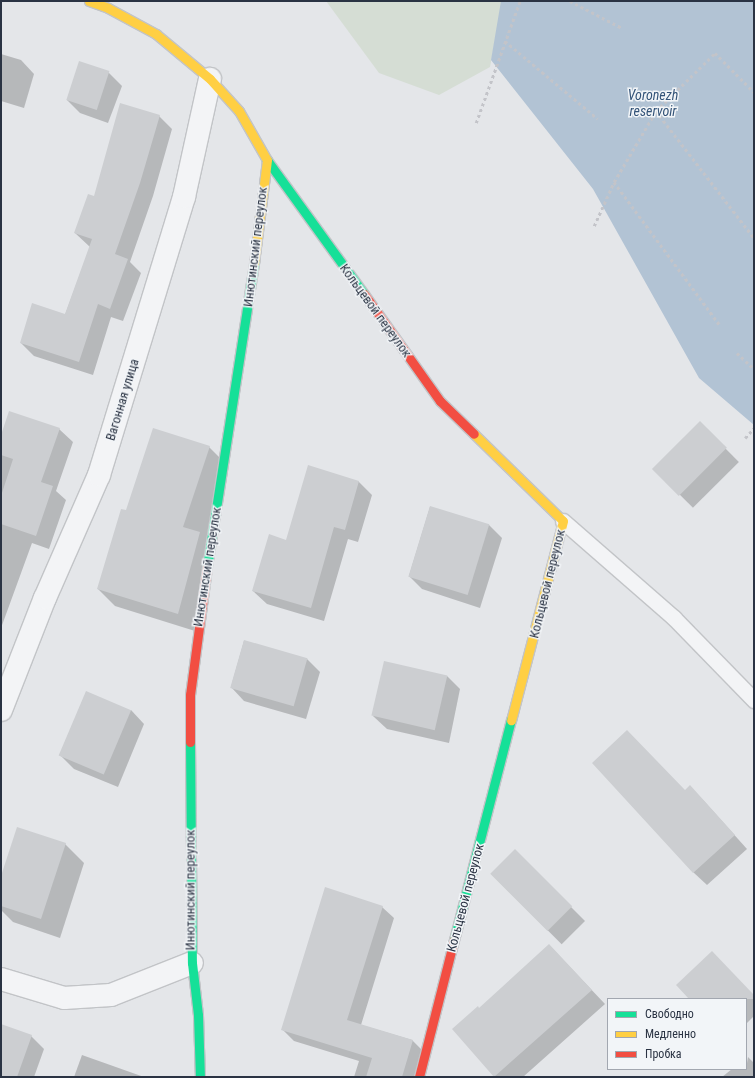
<!DOCTYPE html>
<meta charset="utf-8">
<style>
body{margin:0}
#map{position:relative;width:755px;height:1078px;overflow:hidden;background:#e4e6e9;font-family:"Roboto Condensed",sans-serif}
div>[style]{position:absolute}
.green>*{inset:0;background:#d5ddd4}
.water>*{inset:0;background:#b2c3d4}
.shadow>*{inset:0;background:#0003;transform-origin:0 0}
.building>*{inset:0;background:#ccced1;transform-origin:0 0}
.path>*{height:2.5px;margin-top:-1.25px;transform-origin:0;background:repeating-linear-gradient(90deg,#c3c4c9 0 3px,transparent 0 6px)}
.roads{filter:drop-shadow(1px 0 #c2c4c7) drop-shadow(-1px 0 #c2c4c7) drop-shadow(0 1px #c2c4c7) drop-shadow(0 -1px #c2c4c7)}
.lane>*{height:15px;margin:-7.5px;padding:0 7.5px;transform-origin:7.5px;border-radius:7.5px;background:#f3f4f6}
.street>*{height:22px;margin:-11px;padding:0 11px;transform-origin:11px;border-radius:11px;background:#f3f4f6}
.fast>*{height:9px;margin:-4.5px;padding:0 4.5px;transform-origin:4.5px;border-radius:4.5px;background:#16e098}
.slow>*{height:9px;margin:-4.5px;padding:0 4.5px;transform-origin:4.5px;border-radius:4.5px;background:#ffcf43}
.jam>*{height:9px;margin:-4.5px;padding:0 4.5px;transform-origin:4.5px;border-radius:4.5px;background:#f24e42}
span{translate:-50% -50%;white-space:nowrap;text-align:center;line-height:1.15;-webkit-text-stroke:3px #f2f5f8;paint-order:stroke}
.street-label{font-size:13px;color:#2a3343}
.water-label{font-size:14px;color:#335378;font-style:italic}
.frame{position:absolute;inset:0;border:2px solid #2a3343;pointer-events:none}
.legend{position:absolute;left:607px;top:998px;width:140px;height:72px;box-sizing:border-box;background:#f2f5f8;border:1px solid #a2a7b0;margin:0;padding:5px 7px;list-style:none;font-size:12px;color:#2a3343}
.legend li{display:flex;align-items:center;gap:8px;height:20px}
.legend b{width:20px;border:1px solid #a2a7b0}
</style>
<div id="map">
<div class="green">
<i style="clip-path:polygon(326px 1px,502px 1px,490px 67px,439px 95px,379px 73px)"></i>
</div>
<div class="water">
<i style="clip-path:polygon(501px 1px,754px 1px,754px 425px,699px 378px,593px 189px,491px 60px)"></i>
</div>
<div class="shadow">
<i style="clip-path:polygon(1px 54px,21px 60px,34px 74px,24px 108px,1px 101px)"></i>
<i style="clip-path:polygon(108px 72px,122px 86px,108px 123px,80px 113px,67px 100px)"></i>
<i style="clip-path:polygon(159px 116px,172px 129px,153px 196px,130px 262px,141px 273px,123px 321px,111px 317px,93px 375px,34px 356px,21px 343px,65px 315px,90px 247px,75px 233px,94px 198px)"></i>
<i style="left:700px;top:423px;width:55px;height:65px;rotate:45deg"></i>
<i style="clip-path:polygon(59px 429px,73px 442px,56px 491px,66px 500px,49px 549px,32px 543px,1px 628px,1px 439px)"></i>
<i style="clip-path:polygon(209px 447px,226px 464px,195px 631px,115px 606px,98px 589px,126px 511px)"></i>
<i style="clip-path:polygon(358px 481px,372px 495px,358px 542px,348px 539px,324px 621px,267px 604px,253px 591px,287px 541px)"></i>
<i style="clip-path:polygon(430px 507px,489px 525px,502px 538px,480px 608px,422px 589px,409px 576px)"></i>
<i style="clip-path:polygon(244px 641px,307px 659px,320px 672px,306px 719px,244px 701px,231px 687px)"></i>
<i style="clip-path:polygon(447px 676px,460px 689px,449px 743px,387px 729px,373px 716px)"></i>
<i style="clip-path:polygon(131px 710px,144px 724px,118px 787px,74px 769px,61px 756px)"></i>
<i style="clip-path:polygon(685px 791px,703px 800px,747px 849px,707px 885px,693px 872px)"></i>
<i style="clip-path:polygon(65px 844px,84px 863px,60px 938px,13px 922px,1px 910px,1px 879px)"></i>
<i style="left:515px;top:851px;width:99px;height:33px;rotate:45deg"></i>
<i style="clip-path:polygon(382px 907px,394px 918px,361px 1025px,412px 1040px,424px 1052px,416px 1077px,354px 1077px,359px 1061px,294px 1041px,282px 1029px)"></i>
<i style="clip-path:polygon(549px 945px,605px 1004px,523px 1077px,495px 1077px,453px 1029px,480px 1009px)"></i>
<i style="clip-path:polygon(754px 995px,754px 1016px,746px 1024px,746px 999px,691px 999px)"></i>
<i style="clip-path:polygon(1px 1025px,31px 1036px,44px 1049px,34px 1077px,1px 1077px)"></i>
<i style="clip-path:polygon(82px 1055px,144px 1077px,74px 1077px)"></i>
<i style="clip-path:polygon(748px 1057px,754px 1063px,754px 1077px,722px 1077px,732px 1069px,746px 1069px)"></i>
</div>
<div class="building">
<i style="left:79px;top:61px;width:32px;height:41px;rotate:18deg"></i>
<i style="clip-path:polygon(120px 103px,160px 115px,140px 183px,115px 254px,128px 259px,110px 309px,98px 304px,79px 362px,20px 343px,32px 303px,65px 314px,92px 239px,74px 233px,88px 194px,94px 196px)"></i>
<i style="clip-path:polygon(9px 411px,60px 428px,41px 482px,53px 486px,36px 536px,1px 524px,1px 496px,13px 459px,1px 455px,1px 435px)"></i>
<i style="left:700px;top:421px;width:38px;height:68px;rotate:45deg"></i>
<i style="clip-path:polygon(153px 428px,210px 446px,183px 527px,200px 532px,178px 614px,97px 589px,121px 509px,126px 510px)"></i>
<i style="clip-path:polygon(308px 465px,359px 481px,345px 530px,334px 527px,311px 608px,252px 591px,269px 534px,286px 540px)"></i>
<i style="left:430px;top:506px;width:62px;height:74px;rotate:17deg"></i>
<i style="left:244px;top:640px;width:66px;height:50px;rotate:16deg"></i>
<i style="left:384px;top:661px;width:65px;height:56px;rotate:13deg"></i>
<i style="left:86px;top:691px;width:49px;height:70px;rotate:23deg"></i>
<i style="clip-path:polygon(627px 730px,685px 790px,690px 785px,735px 835px,693px 873px,592px 763px)"></i>
<i style="clip-path:polygon(17px 827px,66px 843px,41px 919px,1px 906px,1px 876px)"></i>
<i style="left:515px;top:849px;width:81px;height:35px;rotate:45deg"></i>
<i style="clip-path:polygon(325px 887px,383px 906px,347px 1020px,413px 1040px,402px 1077px,366px 1077px,372px 1058px,281px 1030px)"></i>
<i style="clip-path:polygon(549px 944px,592px 990px,494px 1077px,452px 1029px,478px 1006px,479px 1008px)"></i>
<i style="clip-path:polygon(712px 951px,754px 995px,754px 999px,689px 999px,676px 985px)"></i>
<i style="clip-path:polygon(1px 1024px,32px 1035px,17px 1077px,1px 1077px)"></i>
</div>
<div class="path">
<i style="left:570px;top:1px;width:59px;rotate:27.4deg"></i>
<i style="left:505px;top:41px;width:121px;rotate:40deg"></i>
<i style="left:656px;top:111px;width:160px;rotate:52.3deg"></i>
<i style="left:476px;top:123px;width:130px;rotate:-70.2deg"></i>
<i style="left:614px;top:182px;width:178px;rotate:53.5deg"></i>
<i style="left:594px;top:226px;width:48px;rotate:-65.6deg"></i>
<i style="left:614px;top:182px;width:82px;rotate:-59.4deg"></i>
<i style="left:656px;top:111px;width:83px;rotate:-44.5deg"></i>
<i style="left:715px;top:53px;width:55px;rotate:45deg"></i>
<i style="left:737px;top:353px;width:23px;rotate:43deg"></i>
<i style="left:745px;top:438px;width:13px;rotate:-48deg"></i>
</div>
<div class="roads">
<div class="lane">
<i style="left:563px;top:521px;width:147px;rotate:41.1deg"></i>
<i style="left:674px;top:618px;width:115px;rotate:45.7deg"></i>
</div>
<div class="street">
<i style="left:1px;top:710px;width:120px;rotate:-68.6deg"></i>
<i style="left:45px;top:598px;width:134px;rotate:-66.3deg"></i>
<i style="left:99px;top:475px;width:291px;rotate:-73deg"></i>
<i style="left:184px;top:197px;width:121px;rotate:-77.6deg"></i>
<i style="left:1px;top:979px;width:66px;rotate:16.8deg"></i>
<i style="left:64px;top:998px;width:47px;rotate:-3.7deg"></i>
<i style="left:111px;top:995px;width:87px;rotate:-21.6deg"></i>
</div>
<div class="fast">
<i style="left:267px;top:160px;width:165px;rotate:54.1deg"></i>
<i style="left:207px;top:567px;width:308px;rotate:-81.2deg"></i>
<i style="left:190px;top:742px;width:221px;rotate:89.5deg"></i>
<i style="left:192px;top:963px;width:52px;rotate:83.4deg"></i>
<i style="left:198px;top:1015px;width:62px;rotate:88.2deg"></i>
<i style="left:454px;top:940px;width:227px;rotate:-75.5deg"></i>
</div>
<div class="slow">
<i style="left:89px;top:1px;width:20px;rotate:20deg"></i>
<i style="left:108px;top:8px;width:55px;rotate:28.4deg"></i>
<i style="left:156px;top:34px;width:70px;rotate:39.8deg"></i>
<i style="left:210px;top:79px;width:43px;rotate:47.8deg"></i>
<i style="left:239px;top:111px;width:56px;rotate:60.3deg"></i>
<i style="left:267px;top:160px;width:104px;rotate:97.2deg"></i>
<i style="left:474px;top:434px;width:124px;rotate:44.3deg"></i>
<i style="left:563px;top:521px;width:206px;rotate:104.6deg"></i>
</div>
<div class="jam">
<i style="left:364px;top:294px;width:131px;rotate:54.6deg"></i>
<i style="left:440px;top:401px;width:47px;rotate:44.1deg"></i>
<i style="left:190px;top:742px;width:47px;rotate:-90deg"></i>
<i style="left:190px;top:695px;width:129px;rotate:-82.4deg"></i>
<i style="left:419px;top:1077px;width:141px;rotate:-75.7deg"></i>
</div>
</div>
<div class="street-label">
<span style="left:256px;top:247px;rotate:-83deg">Инютинский переулок</span>
<span style="left:375px;top:311px;rotate:54deg">Кольцевой переулок</span>
<span style="left:123px;top:400px;rotate:-73deg">Вагонная улица</span>
<span style="left:208px;top:567px;rotate:-81deg">Инютинский переулок</span>
<span style="left:548px;top:584px;rotate:-76deg">Кольцевой переулок</span>
<span style="left:191px;top:890px;rotate:-90deg">Инютинский переулок</span>
<span style="left:466px;top:898px;rotate:-75deg">Кольцевой переулок</span>
</div>
<div class="water-label">
<span style="left:653px;top:103px">Voronezh<br>reservoir</span>
</div>
<div class="frame"></div>
<ul class="legend">
<li><b style="height:5px;background:#16e098"></b>Свободно</li>
<li><b style="height:5px;background:#ffcf43"></b>Медленно</li>
<li><b style="height:5px;background:#f24e42"></b>Пробка</li>
</ul>
</div>
